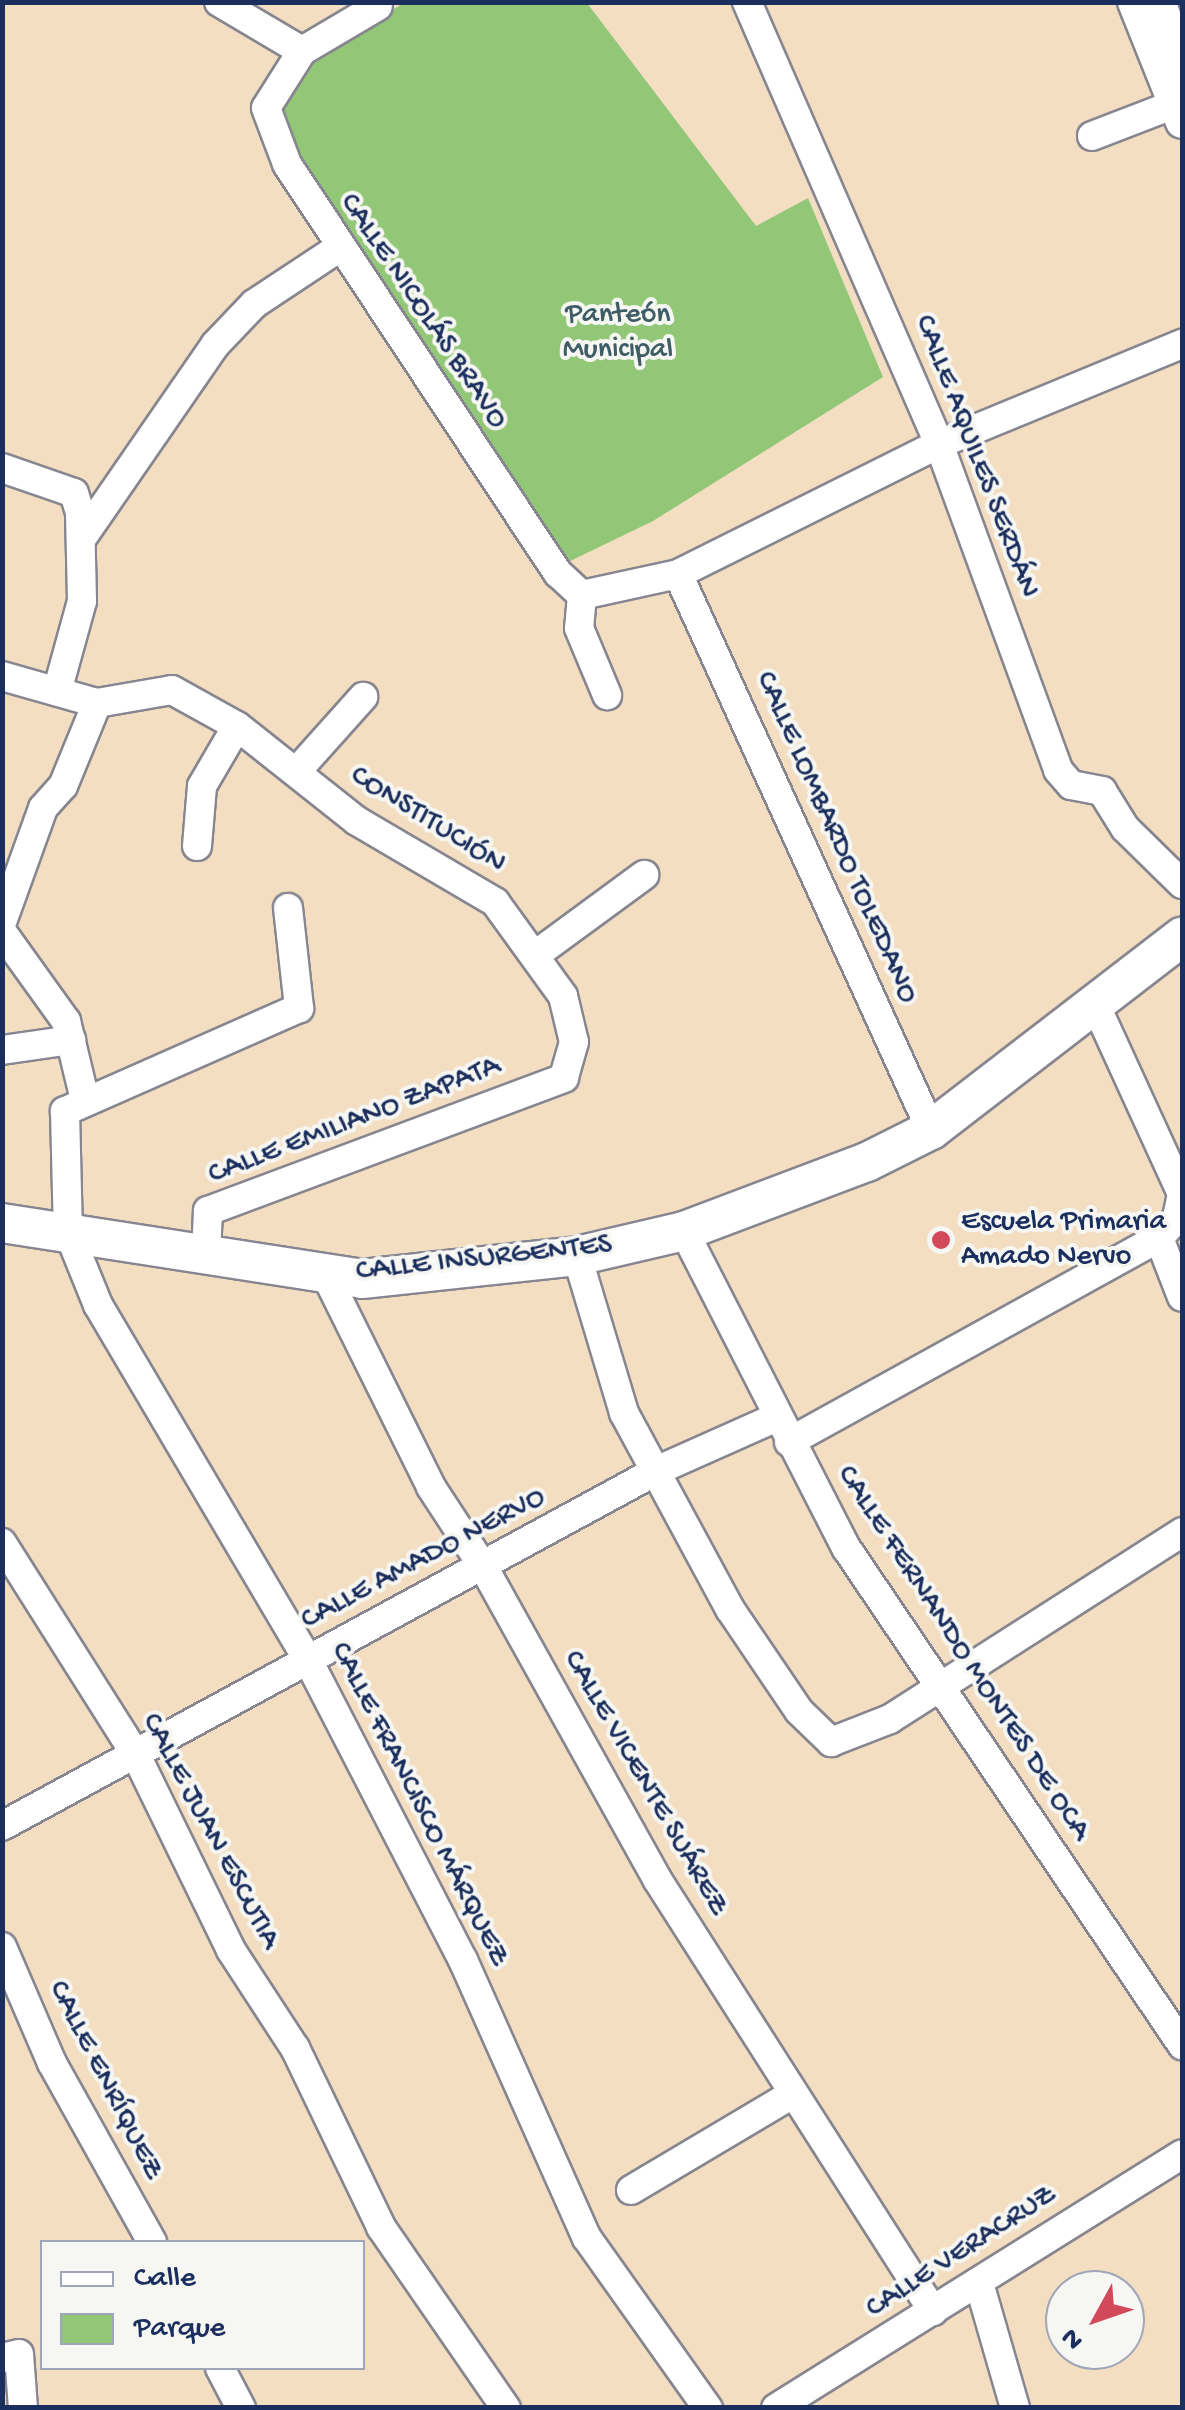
<!DOCTYPE html>
<meta charset="utf-8">
<style>
body{margin:0}
#map{position:relative;width:1185px;height:2410px;overflow:hidden;background:#f3dec2;font-family:"Gochi Hand",sans-serif}
div>[style]{position:absolute}
.green>*{inset:0;background:#93c778}
.roads{filter:drop-shadow(2px 0 #878690) drop-shadow(-2px 0 #878690) drop-shadow(0 2px #878690) drop-shadow(0 -2px #878690)}
.minor>*{height:28px;margin:-14px;padding:0 14px;transform-origin:14px;border-radius:14px;background:#fff}
.tertiary>*{height:32px;margin:-16px;padding:0 16px;transform-origin:16px;border-radius:16px;background:#fff}
.secondary>*{height:38px;margin:-19px;padding:0 19px;transform-origin:19px;border-radius:19px;background:#fff}
.dots>*{width:28px;height:28px;translate:-50% -50%;box-sizing:border-box;border:5px solid #f6f6f2;border-radius:50%}
span{translate:-50% -50%;white-space:nowrap;text-align:center;line-height:1.15;-webkit-text-stroke:8px #f6f6f2;paint-order:stroke}
.street-label{font-size:30px;color:#1b2f5e}
.park-label{font-size:30px;color:#3f5d66}
.poi-label{font-size:30px;color:#1b2f5e}
.left{translate:0 -50%;text-align:left}
.frame{position:absolute;inset:0;border:5px solid #1b2f5e;pointer-events:none}
.legend{position:absolute;left:40px;top:2240px;width:325px;height:130px;box-sizing:border-box;background:#f6f6f2;border:2px solid #9ea6b7;margin:0;padding:12px 18px;list-style:none;font-size:30px;color:#1b2f5e}
.legend li{display:flex;align-items:center;gap:20px;height:50px}
.legend b{width:50px;border:2px solid #9ea6b7}
.north{position:absolute;left:1045px;top:2270px;width:100px;height:100px;box-sizing:border-box;background:#f6f6f2;border:2px solid #9ea6b7;border-radius:50%;rotate:230deg;font-size:28px;font-weight:700;line-height:40px;text-align:center;color:#1b2f5e}
.north::after{content:'';display:block;margin:auto;width:35px;height:45px;background:#d1495b;clip-path:polygon(50% 0,100% 100%,50% 72%,0 100%)}
</style>
<div id="map">
<div class="green">
<i style="clip-path:polygon(404px 3px,587px 3px,756px 226px,808px 198px,883px 377px,653px 521px,562px 565px,294px 159px,282px 106px,312px 56px)"></i>
</div>
<div class="roads">
<div class="minor">
<i style="left:219px;top:2px;width:96px;rotate:30.6deg"></i>
<i style="left:302px;top:51px;width:88px;rotate:-30.6deg"></i>
<i style="left:747px;top:2px;width:482px;rotate:66.5deg"></i>
<i style="left:939px;top:444px;width:347px;rotate:69.9deg"></i>
<i style="left:1058px;top:770px;width:20px;rotate:49deg"></i>
<i style="left:1071px;top:785px;width:32px;rotate:11deg"></i>
<i style="left:1102px;top:791px;width:44px;rotate:58.1deg"></i>
<i style="left:1125px;top:828px;width:80px;rotate:44.5deg"></i>
<i style="left:302px;top:51px;width:67px;rotate:122.3deg"></i>
<i style="left:266px;top:108px;width:60px;rotate:69.4deg"></i>
<i style="left:287px;top:164px;width:491px;rotate:56.5deg"></i>
<i style="left:558px;top:573px;width:33px;rotate:43deg"></i>
<i style="left:1092px;top:136px;width:89px;rotate:-21.1deg"></i>
<i style="left:2px;top:468px;width:76px;rotate:19.1deg"></i>
<i style="left:74px;top:493px;width:21px;rotate:73deg"></i>
<i style="left:80px;top:513px;width:88px;rotate:88.7deg"></i>
<i style="left:82px;top:601px;width:94px;rotate:105.4deg"></i>
<i style="left:84px;top:535px;width:231px;rotate:-55.4deg"></i>
<i style="left:215px;top:345px;width:57px;rotate:-46.4deg"></i>
<i style="left:254px;top:304px;width:103px;rotate:-33.5deg"></i>
<i style="left:678px;top:574px;width:611px;rotate:65.53deg"></i>
<i style="left:582px;top:595px;width:98px;rotate:-12.3deg"></i>
<i style="left:678px;top:574px;width:292px;rotate:-26.5deg"></i>
<i style="left:939px;top:444px;width:263px;rotate:-22.4deg"></i>
<i style="left:582px;top:595px;width:33px;rotate:95deg"></i>
<i style="left:579px;top:628px;width:73px;rotate:67.3deg"></i>
<i style="left:2px;top:676px;width:99px;rotate:15.9deg"></i>
<i style="left:97px;top:703px;width:76px;rotate:-9.8deg"></i>
<i style="left:172px;top:690px;width:74px;rotate:29deg"></i>
<i style="left:237px;top:726px;width:153px;rotate:38.4deg"></i>
<i style="left:357px;top:821px;width:160px;rotate:30.4deg"></i>
<i style="left:495px;top:902px;width:116px;rotate:54.1deg"></i>
<i style="left:563px;top:996px;width:47px;rotate:76.6deg"></i>
<i style="left:574px;top:1042px;width:37px;rotate:106deg"></i>
<i style="left:564px;top:1078px;width:380px;rotate:159.5deg"></i>
<i style="left:208px;top:1211px;width:42px;rotate:92.7deg"></i>
<i style="left:296px;top:772px;width:101px;rotate:-48.2deg"></i>
<i style="left:197px;top:846px;width:60px;rotate:-85.2deg"></i>
<i style="left:202px;top:786px;width:69px;rotate:-59.7deg"></i>
<i style="left:288px;top:908px;width:101px;rotate:83.7deg"></i>
<i style="left:299px;top:1008px;width:256px;rotate:156.2deg"></i>
<i style="left:65px;top:1111px;width:120px;rotate:88.6deg"></i>
<i style="left:68px;top:1231px;width:80px;rotate:67.9deg"></i>
<i style="left:98px;top:1305px;width:410px;rotate:59.4deg"></i>
<i style="left:307px;top:1658px;width:340px;rotate:62.7deg"></i>
<i style="left:463px;top:1960px;width:304px;rotate:66deg"></i>
<i style="left:587px;top:2238px;width:209px;rotate:54.6deg"></i>
<i style="left:2px;top:922px;width:121px;rotate:-70.2deg"></i>
<i style="left:43px;top:808px;width:30px;rotate:-48deg"></i>
<i style="left:63px;top:786px;width:90px;rotate:-67.7deg"></i>
<i style="left:2px;top:932px;width:110px;rotate:54.3deg"></i>
<i style="left:66px;top:1021px;width:81px;rotate:76.5deg"></i>
<i style="left:538px;top:953px;width:132px;rotate:-36.3deg"></i>
<i style="left:1096px;top:1006px;width:207px;rotate:65.4deg"></i>
<i style="left:1182px;top:1194px;width:25px;rotate:102deg"></i>
<i style="left:1177px;top:1218px;width:27px;rotate:132deg"></i>
<i style="left:1159px;top:1238px;width:63px;rotate:68.7deg"></i>
<i style="left:2px;top:1050px;width:70px;rotate:-8.2deg"></i>
<i style="left:684px;top:1231px;width:357px;rotate:62.9deg"></i>
<i style="left:847px;top:1549px;width:599px;rotate:55.96deg"></i>
<i style="left:577px;top:1256px;width:164px;rotate:73.3deg"></i>
<i style="left:624px;top:1413px;width:223px;rotate:61.6deg"></i>
<i style="left:730px;top:1609px;width:123px;rotate:55.9deg"></i>
<i style="left:799px;top:1711px;width:45px;rotate:44.1deg"></i>
<i style="left:831px;top:1742px;width:63px;rotate:-21.3deg"></i>
<i style="left:890px;top:1719px;width:347px;rotate:-32.6deg"></i>
<i style="left:325px;top:1273px;width:239px;rotate:63.6deg"></i>
<i style="left:431px;top:1487px;width:97px;rotate:56.8deg"></i>
<i style="left:484px;top:1568px;width:356px;rotate:60.9deg"></i>
<i style="left:657px;top:1879px;width:513px;rotate:57.43deg"></i>
<i style="left:789px;top:1442px;width:423px;rotate:-28.9deg"></i>
<i style="left:2px;top:1543px;width:249px;rotate:57.7deg"></i>
<i style="left:135px;top:1753px;width:219px;rotate:64deg"></i>
<i style="left:231px;top:1950px;width:117px;rotate:56.9deg"></i>
<i style="left:295px;top:2048px;width:199px;rotate:64.3deg"></i>
<i style="left:381px;top:2227px;width:220px;rotate:55.4deg"></i>
<i style="left:2px;top:1826px;width:746px;rotate:-28.49deg"></i>
<i style="left:658px;top:1470px;width:128px;rotate:-24deg"></i>
<i style="left:2px;top:1947px;width:126px;rotate:66.7deg"></i>
<i style="left:52px;top:2063px;width:205px;rotate:60.8deg"></i>
<i style="left:631px;top:2190px;width:188px;rotate:-30.7deg"></i>
<i style="left:979px;top:2283px;width:130px;rotate:73.9deg"></i>
<i style="left:2px;top:2358px;width:17px;rotate:-13deg"></i>
<i style="left:19px;top:2354px;width:54px;rotate:85.8deg"></i>
<i style="left:220px;top:2368px;width:45px;rotate:62.3deg"></i>
<i style="left:776px;top:2408px;width:479px;rotate:-32deg"></i>
</div>
<div class="tertiary">
<i style="left:1134px;top:2px;width:129px;rotate:68.2deg"></i>
<i style="left:1159px;top:2px;width:64px;rotate:69deg"></i>
</div>
<div class="secondary">
<i style="left:2px;top:1223px;width:364px;rotate:8.8deg"></i>
<i style="left:362px;top:1279px;width:216px;rotate:-6.1deg"></i>
<i style="left:577px;top:1256px;width:110px;rotate:-13.2deg"></i>
<i style="left:684px;top:1231px;width:196px;rotate:-20.7deg"></i>
<i style="left:867px;top:1162px;width:72px;rotate:-26.6deg"></i>
<i style="left:931px;top:1130px;width:317px;rotate:-37.6deg"></i>
</div>
</div>
<div class="dots">
<i style="left:941px;top:1240px;background:#d1495b"></i>
</div>
<div class="street-label">
<span style="left:422px;top:312px;rotate:56deg">CALLE NICOLÁS BRAVO</span>
<span style="left:975px;top:457px;rotate:69deg">CALLE AQUILES SERDÁN</span>
<span style="left:427px;top:821px;rotate:32deg">CONSTITUCIÓN</span>
<span style="left:835px;top:838px;rotate:66deg">CALLE LOMBARDO TOLEDANO</span>
<span style="left:355px;top:1122px;rotate:-21deg">CALLE EMILIANO ZAPATA</span>
<span style="left:484px;top:1260px;rotate:-6deg">CALLE INSURGENTES</span>
<span style="left:424px;top:1560px;rotate:-28deg">CALLE AMADO NERVO</span>
<span style="left:962px;top:1654px;rotate:57deg">CALLE FERNANDO MONTES DE OCA</span>
<span style="left:644px;top:1784px;rotate:60deg">CALLE VICENTE SUÁREZ</span>
<span style="left:418px;top:1805px;rotate:63deg">CALLE FRANCISCO MÁRQUEZ</span>
<span style="left:209px;top:1832px;rotate:62deg">CALLE JUAN ESCUTIA</span>
<span style="left:104px;top:2081px;rotate:63deg">CALLE ENRÍQUEZ</span>
<span style="left:962px;top:2253px;rotate:-33deg">CALLE VERACRUZ</span>
</div>
<div class="park-label">
<span style="left:618px;top:333px">Panteón<br>Municipal</span>
</div>
<div class="poi-label">
<span class="left" style="left:961px;top:1240px">Escuela Primaria<br>Amado Nervo</span>
</div>
<div class="frame"></div>
<ul class="legend">
<li><b style="height:12px;background:#fff"></b>Calle</li>
<li><b style="height:28px;background:#93c778"></b>Parque</li>
</ul>
<div class="north">N</div>
</div>
